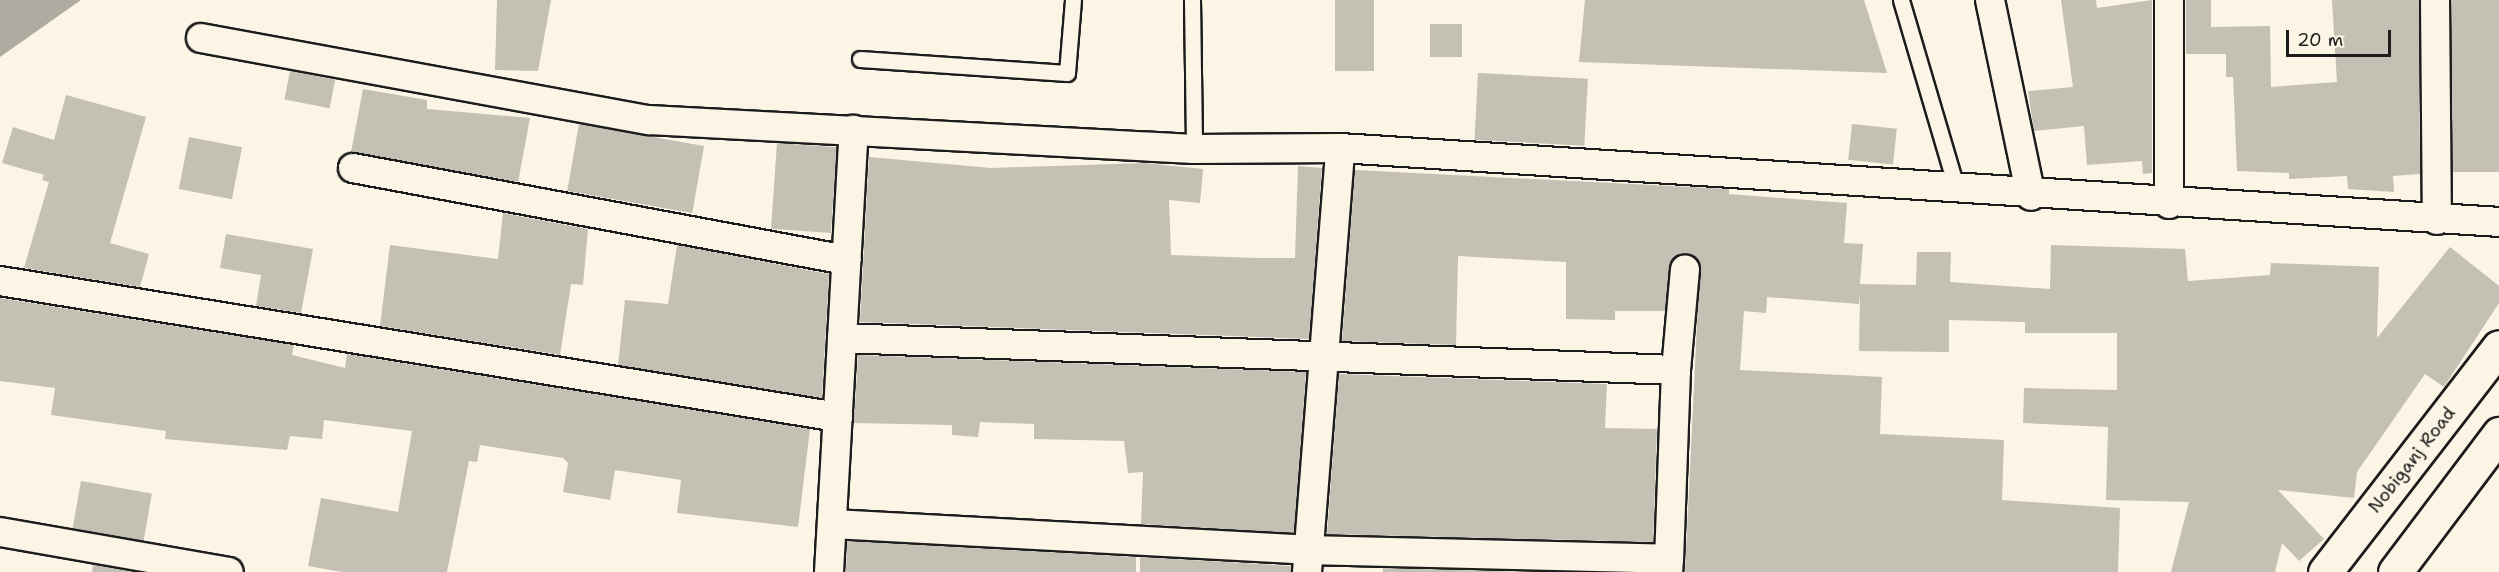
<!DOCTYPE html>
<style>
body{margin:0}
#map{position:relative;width:2499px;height:572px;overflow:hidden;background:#fcf5e5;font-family:"Shantell Sans",sans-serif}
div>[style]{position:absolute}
.water>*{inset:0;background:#b0aba1}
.building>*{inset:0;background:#c4c0b3;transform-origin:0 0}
.roads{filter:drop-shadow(2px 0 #1c1c1c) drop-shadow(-2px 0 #1c1c1c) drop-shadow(0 2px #1c1c1c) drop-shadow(0 -2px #1c1c1c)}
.service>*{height:15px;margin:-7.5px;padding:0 7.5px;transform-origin:7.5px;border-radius:7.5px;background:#fcf5e5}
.minor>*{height:28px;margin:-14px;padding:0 14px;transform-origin:14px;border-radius:14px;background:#fcf5e5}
.secondary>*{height:33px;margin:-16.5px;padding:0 16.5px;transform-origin:16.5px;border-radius:16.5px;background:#fcf5e5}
span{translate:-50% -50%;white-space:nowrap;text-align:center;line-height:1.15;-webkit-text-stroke:4.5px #fcf5e5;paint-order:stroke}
.street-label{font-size:18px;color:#1c1c1c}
.scale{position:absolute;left:2286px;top:30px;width:105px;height:27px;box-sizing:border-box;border:3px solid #1c1c1c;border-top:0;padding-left:8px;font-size:18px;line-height:21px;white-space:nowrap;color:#1c1c1c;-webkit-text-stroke:4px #fcf5e5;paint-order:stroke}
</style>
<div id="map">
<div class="water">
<i style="clip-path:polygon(0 0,81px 0,0 57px)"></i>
</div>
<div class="building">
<i style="clip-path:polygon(497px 0,551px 0,538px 71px,495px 70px)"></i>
<i style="left:1335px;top:0;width:39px;height:71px"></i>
<i style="clip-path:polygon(1585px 0,1864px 0,1887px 73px,1579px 62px)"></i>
<i style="clip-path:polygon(2061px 0,2096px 0,2097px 8px,2152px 0,2152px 173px,2143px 174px,2142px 161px,2087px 165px,2084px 126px,2034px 131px,2028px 91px,2073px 87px)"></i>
<i style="clip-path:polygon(2186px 0,2211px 0,2211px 27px,2270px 26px,2271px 87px,2337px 82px,2332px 0,2419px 0,2420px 174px,2393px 176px,2394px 192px,2348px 189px,2347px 176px,2289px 179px,2289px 173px,2237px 171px,2233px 77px,2226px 77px,2226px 54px,2186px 54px)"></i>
<i style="left:2451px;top:0;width:48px;height:172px"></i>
<i style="left:1430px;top:24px;width:32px;height:33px"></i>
<i style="left:290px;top:71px;width:46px;height:29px;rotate:11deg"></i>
<i style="left:1478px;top:73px;width:110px;height:67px;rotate:3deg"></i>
<i style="clip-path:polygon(363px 89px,427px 100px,427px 109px,530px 118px,518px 182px,351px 152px)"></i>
<i style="clip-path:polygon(66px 95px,146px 117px,110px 243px,149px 254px,140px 287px,24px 268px,49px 182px,42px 180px,44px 175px,2px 163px,13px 127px,54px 140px)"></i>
<i style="left:579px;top:124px;width:127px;height:68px;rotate:10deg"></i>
<i style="left:1852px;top:124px;width:45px;height:36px;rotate:6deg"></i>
<i style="left:189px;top:137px;width:54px;height:53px;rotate:11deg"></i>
<i style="left:777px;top:143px;width:60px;height:86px;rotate:4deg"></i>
<i style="clip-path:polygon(869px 157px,991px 168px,1144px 163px,1203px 169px,1200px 203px,1169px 200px,1171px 255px,1257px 258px,1295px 258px,1298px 166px,1322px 168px,1309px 339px,860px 322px)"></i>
<i style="clip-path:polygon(1355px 170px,1729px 189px,1729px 194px,1847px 203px,1844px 243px,1863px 244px,1860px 284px,1916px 285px,1917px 252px,1951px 252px,1950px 282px,2050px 289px,2051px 245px,2185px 249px,2188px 281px,2270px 275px,2271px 263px,2379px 267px,2377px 338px,2450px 247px,2499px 286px,2499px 303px,2444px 387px,2425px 374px,2357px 472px,2354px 498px,2278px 490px,2324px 539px,2299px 561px,2282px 543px,2275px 572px,2171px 572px,2189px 502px,2106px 500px,2108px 427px,2023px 423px,2024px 388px,2117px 390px,2117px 333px,2025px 333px,2025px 322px,1949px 320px,1949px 352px,1859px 351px,1860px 293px,1859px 304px,1767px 297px,1766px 313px,1744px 311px,1740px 370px,1882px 377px,1880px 434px,2004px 440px,2002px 500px,2120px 508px,2118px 572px,1685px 572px,1700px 262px,1686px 253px,1672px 259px,1665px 311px,1615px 311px,1615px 320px,1566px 319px,1566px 262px,1458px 256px,1456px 345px,1342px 341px)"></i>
<i style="clip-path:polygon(503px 213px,588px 229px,583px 285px,571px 284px,560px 355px,380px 326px,390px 245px,498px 259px)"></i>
<i style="clip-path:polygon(226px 234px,313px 249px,301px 313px,256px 306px,261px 275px,220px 268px)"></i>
<i style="clip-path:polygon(677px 245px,829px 274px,822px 398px,618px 365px,625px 300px,668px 304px)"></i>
<i style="clip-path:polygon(0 298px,294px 345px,292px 355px,345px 368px,347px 354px,810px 429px,798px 527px,677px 513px,681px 480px,615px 470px,610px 500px,563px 492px,568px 463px,563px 458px,480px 445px,477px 462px,469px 461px,447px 572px,342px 572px,308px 566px,321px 498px,398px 512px,412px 431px,324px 420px,322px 439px,290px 436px,287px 450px,165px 439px,166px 431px,51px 415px,55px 388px,0 381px)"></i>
<i style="clip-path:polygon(858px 355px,1306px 372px,1294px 533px,1141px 524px,1143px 472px,1128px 473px,1124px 441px,1034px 439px,1034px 424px,980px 422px,978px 437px,952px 435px,952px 425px,854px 423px)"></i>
<i style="clip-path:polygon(1339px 374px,1607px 384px,1605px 428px,1657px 429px,1653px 542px,1327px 534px)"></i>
<i style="left:81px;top:481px;width:72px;height:48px;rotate:10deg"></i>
<i style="clip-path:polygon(847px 541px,1136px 557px,1136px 572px,846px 572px)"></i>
<i style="clip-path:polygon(1140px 557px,1291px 566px,1291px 572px,1140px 572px)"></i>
<i style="clip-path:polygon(93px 565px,133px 572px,92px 572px)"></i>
<i style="clip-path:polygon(1383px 568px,1528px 572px,1383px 572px)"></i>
</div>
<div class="roads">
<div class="service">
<i style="left:1192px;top:0;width:149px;rotate:89.2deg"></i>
<i style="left:1901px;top:0;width:198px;rotate:73.6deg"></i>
<i style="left:860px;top:59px;width:207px;rotate:3.9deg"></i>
<i style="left:1067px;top:73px;width:73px;rotate:-85.3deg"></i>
</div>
<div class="minor">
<i style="left:1990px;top:0;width:200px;rotate:78.2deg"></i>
<i style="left:2169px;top:0;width:204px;rotate:90deg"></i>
<i style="left:2435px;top:0;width:220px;rotate:89.5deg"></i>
<i style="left:201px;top:38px;width:455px;rotate:10.4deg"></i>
<i style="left:649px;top:120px;width:546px;rotate:3.05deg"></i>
<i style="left:1194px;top:149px;width:146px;rotate:-0.4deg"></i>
<i style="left:1340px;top:148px;width:1161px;rotate:3.65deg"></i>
<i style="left:353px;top:168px;width:502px;rotate:10.57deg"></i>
<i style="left:0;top:281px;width:849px;rotate:9.22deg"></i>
<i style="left:842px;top:338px;width:835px;rotate:2.2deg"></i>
<i style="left:1676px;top:370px;width:189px;rotate:92.1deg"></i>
<i style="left:1676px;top:370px;width:101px;rotate:-84.9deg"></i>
<i style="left:833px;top:524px;width:475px;rotate:3.1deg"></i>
<i style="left:1307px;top:550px;width:362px;rotate:1.4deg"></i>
<i style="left:1669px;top:559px;width:13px;rotate:94deg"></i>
<i style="left:0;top:532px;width:232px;rotate:9.9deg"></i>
<i style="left:829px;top:572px;width:443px;rotate:-86.8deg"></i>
<i style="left:1307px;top:572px;width:425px;rotate:-85.5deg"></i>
</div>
<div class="secondary">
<i style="left:2325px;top:572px;width:284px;rotate:-52.3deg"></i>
<i style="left:2395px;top:572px;width:173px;rotate:-53deg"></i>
</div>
</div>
<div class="street-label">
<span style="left:2412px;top:460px;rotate:-52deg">Nobiganj Road</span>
</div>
<div class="scale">20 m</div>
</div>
